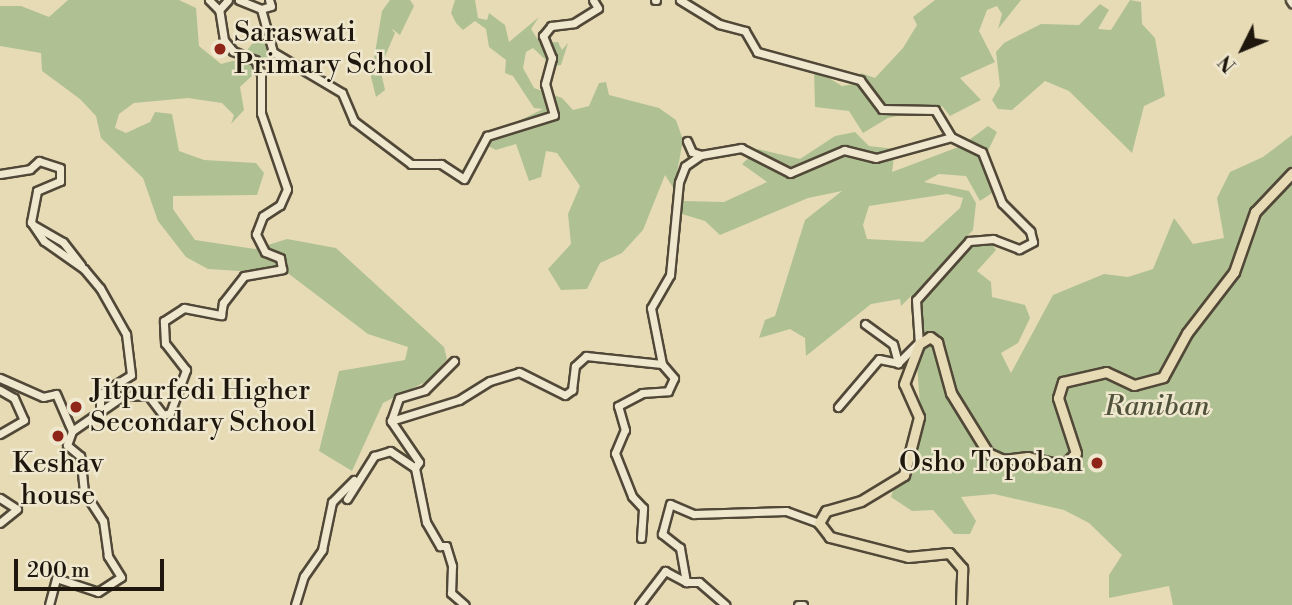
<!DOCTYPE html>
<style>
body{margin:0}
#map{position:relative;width:1292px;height:605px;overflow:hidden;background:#e7dbb5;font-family:"Libre Bodoni",serif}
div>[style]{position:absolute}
.green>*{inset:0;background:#afc192}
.roads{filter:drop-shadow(2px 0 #514838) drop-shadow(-2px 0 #514838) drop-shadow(0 2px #514838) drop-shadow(0 -2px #514838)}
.minor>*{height:7px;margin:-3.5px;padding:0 3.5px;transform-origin:3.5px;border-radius:3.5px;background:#efe8cf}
.major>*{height:9px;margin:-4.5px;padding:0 4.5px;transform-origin:4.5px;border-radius:4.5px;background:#e7dbb5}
.dots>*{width:19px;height:19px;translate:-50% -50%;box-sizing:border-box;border:4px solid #efe8cf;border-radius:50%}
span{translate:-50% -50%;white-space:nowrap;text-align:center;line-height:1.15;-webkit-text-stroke:5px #efe8cf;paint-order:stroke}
.poi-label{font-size:28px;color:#1f170e}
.left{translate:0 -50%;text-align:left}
.right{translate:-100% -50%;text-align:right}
.park-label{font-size:28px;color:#51523c;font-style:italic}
.north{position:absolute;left:1208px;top:14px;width:70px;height:70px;-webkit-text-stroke:5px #efe8cf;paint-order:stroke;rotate:227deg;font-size:19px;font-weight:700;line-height:28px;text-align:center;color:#1f170e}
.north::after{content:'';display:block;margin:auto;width:24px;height:32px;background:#1f170e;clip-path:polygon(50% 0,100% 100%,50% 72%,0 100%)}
.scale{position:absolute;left:14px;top:559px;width:150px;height:32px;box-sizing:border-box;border:4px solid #1f170e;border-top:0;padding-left:9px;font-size:21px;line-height:24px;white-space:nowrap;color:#1f170e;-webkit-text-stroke:5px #efe8cf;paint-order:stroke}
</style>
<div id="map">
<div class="green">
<i style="clip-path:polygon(68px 0,179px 0,196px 8px,199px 46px,221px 64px,240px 59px,256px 39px,264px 39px,269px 60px,240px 87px,244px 110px,231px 124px,234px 115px,222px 103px,188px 98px,134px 103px,119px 114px,115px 128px,126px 133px,150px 122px,155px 112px,172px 114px,179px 151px,204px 160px,256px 163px,264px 173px,257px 195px,173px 196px,173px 209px,195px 240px,255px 249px,287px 239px,336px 248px,444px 347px,447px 359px,429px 380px,383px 403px,352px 471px,319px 451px,339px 371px,405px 360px,408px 347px,368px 334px,289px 274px,208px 269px,186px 257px,158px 221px,143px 178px,101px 138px,96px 116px,80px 99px,42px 71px,41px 53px,0 46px,0 6px,21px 6px,49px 17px)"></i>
<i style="clip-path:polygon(390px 0,410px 0,414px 6px,400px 35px,391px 28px,395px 33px,380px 68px,385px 90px,376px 97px,371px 77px,382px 11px)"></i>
<i style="clip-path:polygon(455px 0,475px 0,478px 18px,487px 20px,489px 13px,505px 25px,509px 42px,539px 17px,531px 29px,540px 43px,558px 42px,562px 50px,568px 43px,561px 65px,552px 66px,533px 48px,526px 52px,523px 68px,534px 88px,562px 98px,573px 110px,589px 106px,599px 83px,606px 82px,609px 95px,659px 108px,676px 120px,683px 140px,674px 189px,665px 175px,643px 230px,622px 253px,600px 263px,587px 289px,561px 290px,548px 269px,571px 244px,568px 214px,580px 186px,557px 153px,546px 151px,541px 177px,529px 181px,516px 144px,496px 150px,478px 141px,543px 109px,534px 108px,513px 76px,505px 73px,506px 60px,489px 47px,486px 29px,475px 21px,463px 30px,456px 23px,451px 13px)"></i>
<i style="clip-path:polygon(935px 0,1021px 0,998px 29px,1002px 14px,997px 6px,987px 10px,979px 31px,995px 62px,960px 78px,981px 100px,950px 116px,942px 106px,888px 118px,863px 133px,849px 111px,815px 107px,814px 69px,842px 86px,854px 84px,861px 73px,875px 78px,903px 48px,917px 25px,913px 17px)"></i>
<i style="clip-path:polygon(1130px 0,1141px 2px,1142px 24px,1155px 38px,1165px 96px,1144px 106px,1132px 153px,1069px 91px,1045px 81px,1012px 110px,998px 109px,992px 100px,1000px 86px,996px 52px,1004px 43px,1041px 24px,1079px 25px,1100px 4px,1109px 10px,1098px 29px,1111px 30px)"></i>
<i style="clip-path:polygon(evenodd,988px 126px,997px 132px,986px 155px,995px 191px,980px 201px,966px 176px,939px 174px,924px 182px,969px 191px,976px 203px,973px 230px,928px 278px,964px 247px,988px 239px,996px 250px,977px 271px,991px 282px,992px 297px,1025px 305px,1030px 318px,1018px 343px,1001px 353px,1011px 373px,1053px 295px,1104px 274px,1128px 277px,1153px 269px,1174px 218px,1193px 244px,1224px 238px,1217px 198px,1230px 172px,1263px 157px,1292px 135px,1292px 605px,1173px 605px,1169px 586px,1109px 598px,1109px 575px,1122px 555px,1089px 523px,1064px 510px,994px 494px,961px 497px,976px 521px,970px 534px,954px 534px,933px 510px,912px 511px,891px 497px,920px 406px,912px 295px,901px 306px,900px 299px,871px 304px,806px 356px,805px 338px,790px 329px,759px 338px,765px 320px,775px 316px,805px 220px,842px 191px,808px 198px,720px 235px,705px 221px,682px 214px,683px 201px,724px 202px,767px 182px,742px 164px,758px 149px,800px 159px,835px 136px,855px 132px,869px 146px,895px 149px,892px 172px,961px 146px,988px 126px,947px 194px,963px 198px,960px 208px,923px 242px,867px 239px,863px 225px,869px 206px,947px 194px)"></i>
</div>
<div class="roads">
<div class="minor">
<i style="left:239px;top:0;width:24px;rotate:22deg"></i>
<i style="left:261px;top:9px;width:10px;rotate:-17deg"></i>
<i style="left:271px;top:6px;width:6px;rotate:-108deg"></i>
<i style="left:655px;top:0;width:1px"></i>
<i style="left:680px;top:0;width:46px;rotate:31.6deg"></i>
<i style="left:719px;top:24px;width:27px;rotate:15deg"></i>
<i style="left:745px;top:31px;width:24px;rotate:60deg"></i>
<i style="left:757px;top:52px;width:107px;rotate:15.2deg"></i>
<i style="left:860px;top:80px;width:36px;rotate:53deg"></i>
<i style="left:882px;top:109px;width:53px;rotate:1.1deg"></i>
<i style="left:935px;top:110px;width:31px;rotate:59deg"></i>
<i style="left:951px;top:137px;width:34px;rotate:26deg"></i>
<i style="left:982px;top:152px;width:55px;rotate:68.6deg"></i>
<i style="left:1002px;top:203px;width:40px;rotate:45deg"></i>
<i style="left:1030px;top:231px;width:11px;rotate:75deg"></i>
<i style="left:1033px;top:242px;width:16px;rotate:153deg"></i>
<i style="left:1019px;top:249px;width:28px;rotate:-159deg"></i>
<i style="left:993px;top:239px;width:24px;rotate:175deg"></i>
<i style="left:969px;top:241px;width:79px;rotate:131.9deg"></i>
<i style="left:916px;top:300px;width:44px;rotate:86.1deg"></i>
<i style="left:1290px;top:0;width:4px;rotate:56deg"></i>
<i style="left:261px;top:9px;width:45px;rotate:74.4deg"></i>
<i style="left:273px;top:52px;width:80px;rotate:30.7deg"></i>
<i style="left:342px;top:93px;width:30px;rotate:67deg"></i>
<i style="left:354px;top:121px;width:71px;rotate:37deg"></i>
<i style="left:411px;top:164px;width:30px"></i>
<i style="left:441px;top:164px;width:27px;rotate:33deg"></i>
<i style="left:464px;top:179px;width:49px;rotate:-61.9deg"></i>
<i style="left:487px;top:136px;width:70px;rotate:-17.4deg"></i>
<i style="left:554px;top:115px;width:32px;rotate:-106deg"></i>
<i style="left:545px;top:84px;width:27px;rotate:-75deg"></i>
<i style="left:552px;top:58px;width:24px;rotate:-112deg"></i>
<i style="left:543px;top:36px;width:13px;rotate:-51deg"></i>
<i style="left:551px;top:26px;width:23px;rotate:-7deg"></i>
<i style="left:574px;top:23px;width:28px;rotate:-32deg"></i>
<i style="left:598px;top:8px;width:9px;rotate:-122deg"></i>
<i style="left:219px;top:10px;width:13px;rotate:-48deg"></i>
<i style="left:687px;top:141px;width:12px;rotate:66deg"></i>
<i style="left:692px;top:152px;width:9px;rotate:18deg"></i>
<i style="left:0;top:174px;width:30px;rotate:-9deg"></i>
<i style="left:30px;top:169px;width:12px;rotate:-42deg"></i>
<i style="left:39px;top:161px;width:22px;rotate:18deg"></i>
<i style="left:60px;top:168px;width:13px;rotate:90deg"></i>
<i style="left:60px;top:181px;width:25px;rotate:157deg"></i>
<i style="left:37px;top:191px;width:32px;rotate:101deg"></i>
<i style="left:31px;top:222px;width:23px;rotate:56deg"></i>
<i style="left:44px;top:241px;width:49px;rotate:35deg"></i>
<i style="left:84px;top:269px;width:25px;rotate:50deg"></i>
<i style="left:100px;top:288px;width:53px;rotate:60.5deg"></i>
<i style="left:126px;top:334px;width:41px;rotate:83deg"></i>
<i style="left:131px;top:375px;width:36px;rotate:148deg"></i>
<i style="left:100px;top:394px;width:17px;rotate:90deg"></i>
<i style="left:35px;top:226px;width:32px;rotate:30deg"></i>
<i style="left:63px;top:242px;width:29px;rotate:52deg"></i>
<i style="left:865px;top:324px;width:34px;rotate:36deg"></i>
<i style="left:893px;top:344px;width:20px;rotate:75deg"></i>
<i style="left:0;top:378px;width:47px;rotate:23.8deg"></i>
<i style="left:43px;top:397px;width:13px;rotate:-13deg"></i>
<i style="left:56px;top:394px;width:40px;rotate:66.6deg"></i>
<i style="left:0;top:390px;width:16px;rotate:30deg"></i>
<i style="left:14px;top:398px;width:24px;rotate:66deg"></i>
<i style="left:24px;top:420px;width:28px;rotate:150deg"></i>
<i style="left:838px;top:407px;width:63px;rotate:-49.5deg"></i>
<i style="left:879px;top:359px;width:19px;rotate:12deg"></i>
<i style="left:898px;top:363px;width:28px;rotate:-45deg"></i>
<i style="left:391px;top:421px;width:24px;rotate:-71deg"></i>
<i style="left:399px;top:398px;width:27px;rotate:-17deg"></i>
<i style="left:425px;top:390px;width:41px;rotate:-45deg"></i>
<i style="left:415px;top:468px;width:55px;rotate:78.5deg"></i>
<i style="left:426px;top:522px;width:28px;rotate:60deg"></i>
<i style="left:440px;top:546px;width:6px"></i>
<i style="left:446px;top:546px;width:21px;rotate:73deg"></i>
<i style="left:452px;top:566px;width:27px;rotate:92deg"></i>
<i style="left:451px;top:593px;width:18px;rotate:41deg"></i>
<i style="left:0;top:498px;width:20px;rotate:33deg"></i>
<i style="left:17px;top:509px;width:22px;rotate:141deg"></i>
<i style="left:347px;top:499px;width:51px;rotate:-57.9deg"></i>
<i style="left:374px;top:456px;width:17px;rotate:-17deg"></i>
<i style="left:390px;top:451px;width:30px;rotate:34deg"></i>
<i style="left:415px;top:468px;width:7px;rotate:-56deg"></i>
<i style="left:419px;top:462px;width:50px;rotate:-124.3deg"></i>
<i style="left:391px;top:421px;width:71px;rotate:-17.2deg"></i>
<i style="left:459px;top:400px;width:36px;rotate:-32deg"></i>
<i style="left:490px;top:381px;width:30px;rotate:-17deg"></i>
<i style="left:519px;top:372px;width:51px;rotate:26.6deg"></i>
<i style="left:565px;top:395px;width:9px;rotate:-36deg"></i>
<i style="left:572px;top:390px;width:24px;rotate:-83deg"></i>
<i style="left:575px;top:366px;width:15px;rotate:-42deg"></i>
<i style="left:586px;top:356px;width:76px;rotate:6deg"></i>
<i style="left:662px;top:364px;width:57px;rotate:-101.1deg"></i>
<i style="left:651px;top:308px;width:38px;rotate:-60deg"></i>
<i style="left:670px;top:275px;width:93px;rotate:-84.5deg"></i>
<i style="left:679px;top:182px;width:17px;rotate:-69deg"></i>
<i style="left:685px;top:166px;width:19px;rotate:-35deg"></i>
<i style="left:701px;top:155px;width:41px;rotate:-9.9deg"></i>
<i style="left:741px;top:148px;width:55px;rotate:27deg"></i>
<i style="left:790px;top:173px;width:59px;rotate:-23.1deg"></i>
<i style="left:844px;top:150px;width:33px;rotate:14deg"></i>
<i style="left:876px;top:158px;width:78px;rotate:-15.6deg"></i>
<i style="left:641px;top:538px;width:30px;rotate:-86deg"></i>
<i style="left:643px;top:508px;width:16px;rotate:-133deg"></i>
<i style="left:632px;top:496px;width:46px;rotate:-111.6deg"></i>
<i style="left:615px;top:453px;width:25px;rotate:-67deg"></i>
<i style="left:625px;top:430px;width:25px;rotate:-106deg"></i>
<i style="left:618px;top:406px;width:27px;rotate:-28deg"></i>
<i style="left:642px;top:393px;width:26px;rotate:-4deg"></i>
<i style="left:668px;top:391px;width:14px;rotate:-65deg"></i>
<i style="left:674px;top:378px;width:18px;rotate:-131deg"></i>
<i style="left:686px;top:582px;width:35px;rotate:-100deg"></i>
<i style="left:680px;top:548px;width:23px;rotate:-142deg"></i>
<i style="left:662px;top:534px;width:31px;rotate:-75deg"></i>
<i style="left:670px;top:504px;width:26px;rotate:23deg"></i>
<i style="left:694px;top:514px;width:92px;rotate:-1.9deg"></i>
<i style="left:786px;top:511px;width:35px;rotate:20deg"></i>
<i style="left:49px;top:605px;width:28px;rotate:-75deg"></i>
<i style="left:56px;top:578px;width:44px;rotate:18.4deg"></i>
<i style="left:98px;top:592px;width:27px;rotate:-33deg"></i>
<i style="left:121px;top:577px;width:25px;rotate:-122deg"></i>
<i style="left:108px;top:556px;width:35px;rotate:-98deg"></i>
<i style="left:103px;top:521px;width:35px;rotate:-123deg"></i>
<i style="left:84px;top:492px;width:36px;rotate:-96deg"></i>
<i style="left:80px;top:456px;width:17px;rotate:-140deg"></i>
<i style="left:67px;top:445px;width:15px;rotate:-70deg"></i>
<i style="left:72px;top:431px;width:62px;rotate:-34.5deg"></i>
<i style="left:123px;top:396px;width:25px;rotate:-2deg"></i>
<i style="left:148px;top:395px;width:25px;rotate:53deg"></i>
<i style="left:163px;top:415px;width:7px;rotate:-16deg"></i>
<i style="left:170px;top:413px;width:46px;rotate:-69.6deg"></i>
<i style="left:186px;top:370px;width:34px;rotate:-128deg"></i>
<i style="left:165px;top:343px;width:22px;rotate:-93deg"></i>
<i style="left:164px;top:321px;width:24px;rotate:-33deg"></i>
<i style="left:184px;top:308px;width:38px;rotate:11deg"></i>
<i style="left:221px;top:315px;width:12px;rotate:-81deg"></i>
<i style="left:223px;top:303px;width:34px;rotate:-52deg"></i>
<i style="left:244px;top:276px;width:39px;rotate:-10deg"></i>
<i style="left:282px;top:269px;width:11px;rotate:-100deg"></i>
<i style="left:280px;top:258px;width:16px;rotate:-158deg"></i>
<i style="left:265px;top:252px;width:20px;rotate:-117deg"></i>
<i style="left:256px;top:234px;width:19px;rotate:-69deg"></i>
<i style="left:263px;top:216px;width:20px;rotate:-33deg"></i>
<i style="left:280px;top:205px;width:17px;rotate:-66deg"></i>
<i style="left:287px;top:189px;width:80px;rotate:-108.9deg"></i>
<i style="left:261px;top:113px;width:39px;rotate:-90deg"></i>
<i style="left:261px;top:74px;width:15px;rotate:-113deg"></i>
<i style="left:255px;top:60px;width:24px;rotate:-158deg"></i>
<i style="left:233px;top:51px;width:14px;rotate:-129deg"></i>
<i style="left:224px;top:40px;width:30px;rotate:-99deg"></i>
<i style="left:219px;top:10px;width:14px;rotate:-135deg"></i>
<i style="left:295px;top:605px;width:30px;rotate:-73deg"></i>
<i style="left:304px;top:576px;width:32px;rotate:-55deg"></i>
<i style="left:322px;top:550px;width:49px;rotate:-78.2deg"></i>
<i style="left:332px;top:502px;width:31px;rotate:-45deg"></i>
<i style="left:639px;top:605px;width:43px;rotate:-52.6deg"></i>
<i style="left:665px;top:571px;width:24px;rotate:28deg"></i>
<i style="left:686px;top:582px;width:13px"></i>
<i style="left:699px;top:582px;width:35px;rotate:41deg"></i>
<i style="left:798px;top:605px;width:5px"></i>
</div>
<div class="major">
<i style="left:961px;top:605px;width:37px;rotate:-88deg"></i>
<i style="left:962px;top:568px;width:20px;rotate:-131deg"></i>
<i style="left:949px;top:553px;width:41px;rotate:174.4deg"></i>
<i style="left:908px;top:557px;width:81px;rotate:-165.6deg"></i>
<i style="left:830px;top:537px;width:18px;rotate:-128deg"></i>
<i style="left:819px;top:523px;width:14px;rotate:-60deg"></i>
<i style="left:826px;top:511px;width:36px;rotate:-16deg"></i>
<i style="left:861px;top:501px;width:50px;rotate:-31.2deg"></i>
<i style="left:904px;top:475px;width:60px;rotate:-75.5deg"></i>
<i style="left:919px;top:417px;width:36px;rotate:-114deg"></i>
<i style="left:904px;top:384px;width:43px;rotate:-69.4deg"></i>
<i style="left:919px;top:344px;width:13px;rotate:-32deg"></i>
<i style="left:930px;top:337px;width:9px;rotate:36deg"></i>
<i style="left:937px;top:342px;width:53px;rotate:74.6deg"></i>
<i style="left:951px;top:393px;width:70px;rotate:58.3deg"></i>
<i style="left:988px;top:453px;width:17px;rotate:25deg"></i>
<i style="left:1003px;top:460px;width:25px;rotate:-7deg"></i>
<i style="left:1028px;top:457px;width:36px;rotate:14deg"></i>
<i style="left:1063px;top:466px;width:18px;rotate:-45deg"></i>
<i style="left:1076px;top:453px;width:58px;rotate:-108.1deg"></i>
<i style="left:1058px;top:398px;width:17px;rotate:-73deg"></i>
<i style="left:1063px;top:382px;width:44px;rotate:-13.1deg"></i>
<i style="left:1106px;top:372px;width:31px;rotate:25deg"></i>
<i style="left:1134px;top:385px;width:30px;rotate:-15deg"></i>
<i style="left:1163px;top:377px;width:50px;rotate:-61.4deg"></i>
<i style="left:1187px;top:333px;width:77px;rotate:-52.4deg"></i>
<i style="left:1234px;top:272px;width:64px;rotate:-70.7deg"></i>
<i style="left:1255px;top:212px;width:54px;rotate:-46.5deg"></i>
</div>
</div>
<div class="dots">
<i style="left:220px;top:49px;background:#8f2418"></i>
<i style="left:76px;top:407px;background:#8f2418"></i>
<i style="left:58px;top:436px;background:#8f2418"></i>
<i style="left:1097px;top:463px;background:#8f2418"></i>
</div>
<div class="poi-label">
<span class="left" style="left:234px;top:49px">Saraswati<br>Primary School</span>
<span class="left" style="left:90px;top:407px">Jitpurfedi Higher<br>Secondary School</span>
<span class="right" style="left:1083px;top:463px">Osho Topoban</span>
<span style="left:58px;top:480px">Keshav<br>house</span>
</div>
<div class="park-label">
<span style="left:1157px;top:407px">Raniban</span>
</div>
<div class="north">N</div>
<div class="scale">200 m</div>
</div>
